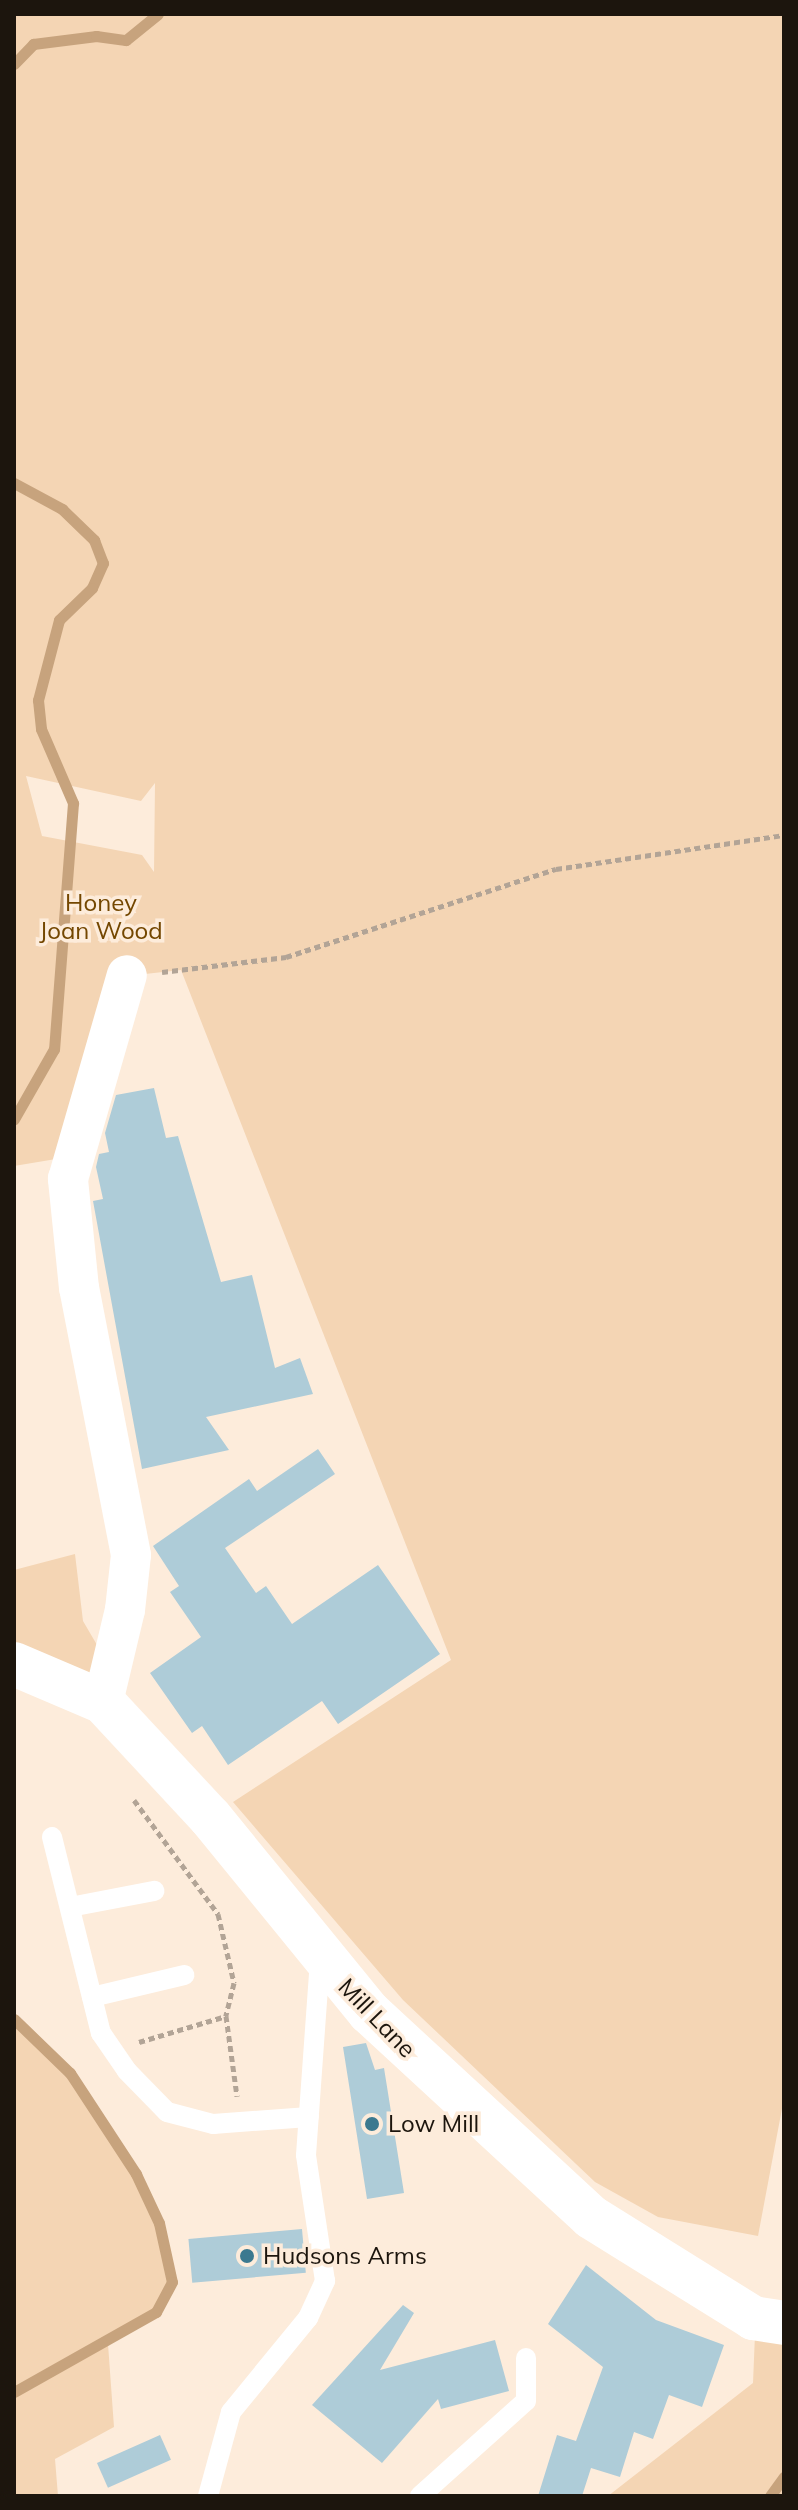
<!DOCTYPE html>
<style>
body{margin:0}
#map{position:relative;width:798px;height:2510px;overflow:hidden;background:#fdecdb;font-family:Mulish,sans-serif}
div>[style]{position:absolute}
.green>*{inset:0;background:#f4d5b4}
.stream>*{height:11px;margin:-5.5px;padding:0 5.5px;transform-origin:5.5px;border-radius:5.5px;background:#c7a37d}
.building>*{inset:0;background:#aeccd8;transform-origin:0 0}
.path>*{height:5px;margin-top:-2.5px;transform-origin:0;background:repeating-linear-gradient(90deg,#b2a496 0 6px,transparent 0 10px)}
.service>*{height:20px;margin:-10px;padding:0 10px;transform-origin:10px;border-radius:10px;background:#fff}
.minor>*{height:40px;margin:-20px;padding:0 20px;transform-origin:20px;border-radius:20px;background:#fff}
.tertiary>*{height:44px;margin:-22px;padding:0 22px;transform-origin:22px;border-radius:22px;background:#fff}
.dots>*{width:22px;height:22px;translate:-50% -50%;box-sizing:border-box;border:4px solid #fdecdb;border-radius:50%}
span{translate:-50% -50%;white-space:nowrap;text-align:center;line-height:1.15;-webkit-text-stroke:7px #fdecdb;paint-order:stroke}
.park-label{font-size:24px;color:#744700}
.street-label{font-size:24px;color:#1c150d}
.poi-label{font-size:24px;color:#1c150d}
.left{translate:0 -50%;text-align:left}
.frame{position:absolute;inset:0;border:16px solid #1c150d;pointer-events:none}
</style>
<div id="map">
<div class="green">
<i style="clip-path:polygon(evenodd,14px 14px,784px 14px,784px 2098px,758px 2236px,658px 2217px,595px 2182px,403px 2000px,233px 1802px,451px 1660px,181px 970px,127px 976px,62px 1158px,14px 1166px,14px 14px,26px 776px,141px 801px,155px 783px,154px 872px,142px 855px,42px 836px,26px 776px)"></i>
<i style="clip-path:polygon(75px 1554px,83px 1621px,121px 1686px,14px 1644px,14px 1570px)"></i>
<i style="clip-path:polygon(14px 2019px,70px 2073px,136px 2174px,159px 2223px,172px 2282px,156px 2312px,108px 2344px,114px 2427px,55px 2459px,58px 2496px,14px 2496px)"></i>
<i style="clip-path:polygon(755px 2334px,784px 2340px,784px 2496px,608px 2496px,753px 2383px)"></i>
</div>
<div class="stream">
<i style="left:14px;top:64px;width:28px;rotate:-46deg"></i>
<i style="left:33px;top:44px;width:64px;rotate:-7.2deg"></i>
<i style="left:96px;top:36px;width:30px;rotate:8deg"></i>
<i style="left:126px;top:40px;width:41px;rotate:-39.1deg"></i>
<i style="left:14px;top:483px;width:55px;rotate:28.4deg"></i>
<i style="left:62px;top:509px;width:45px;rotate:44.1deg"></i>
<i style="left:94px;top:540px;width:25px;rotate:69deg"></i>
<i style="left:103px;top:563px;width:27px;rotate:114deg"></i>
<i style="left:92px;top:588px;width:46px;rotate:135.9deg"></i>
<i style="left:59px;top:620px;width:83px;rotate:104.7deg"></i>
<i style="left:38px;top:700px;width:29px;rotate:84deg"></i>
<i style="left:41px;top:729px;width:81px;rotate:66.6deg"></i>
<i style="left:73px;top:803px;width:247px;rotate:94.4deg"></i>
<i style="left:54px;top:1049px;width:81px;rotate:119.7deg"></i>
<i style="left:14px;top:2019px;width:78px;rotate:44deg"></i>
<i style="left:70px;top:2073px;width:121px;rotate:56.8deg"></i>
<i style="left:136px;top:2174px;width:54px;rotate:64.9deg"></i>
<i style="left:159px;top:2223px;width:60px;rotate:77.6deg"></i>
<i style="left:172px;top:2282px;width:34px;rotate:118deg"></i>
<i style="left:156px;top:2312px;width:163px;rotate:150.6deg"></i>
<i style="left:770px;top:2496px;width:24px;rotate:-54deg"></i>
</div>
<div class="building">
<i style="clip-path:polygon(154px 1088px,166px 1138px,178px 1136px,221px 1282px,252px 1275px,275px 1368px,300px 1358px,313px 1394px,206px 1417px,229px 1450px,142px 1469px,93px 1201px,103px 1199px,96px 1167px,99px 1154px,109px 1152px,105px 1133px,116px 1095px)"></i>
<i style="clip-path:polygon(318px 1449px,335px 1474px,225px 1548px,256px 1593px,266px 1586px,292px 1624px,378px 1565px,440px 1654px,338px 1724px,322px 1701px,228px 1765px,202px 1726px,192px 1733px,150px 1673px,201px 1637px,170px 1592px,179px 1586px,153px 1546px,249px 1479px,257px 1491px)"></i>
<i style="clip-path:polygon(366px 2043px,375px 2070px,384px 2068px,404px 2193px,367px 2199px,343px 2047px)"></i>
<i style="left:302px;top:2229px;width:44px;height:114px;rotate:85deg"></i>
<i style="clip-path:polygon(586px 2265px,656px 2320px,724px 2345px,702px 2407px,669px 2395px,653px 2439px,634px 2432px,620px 2477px,591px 2468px,582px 2496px,538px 2496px,557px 2435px,576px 2441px,603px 2367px,548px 2324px)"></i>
<i style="clip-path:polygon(403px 2305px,414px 2313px,380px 2370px,495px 2340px,509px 2391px,441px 2409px,438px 2399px,382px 2463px,312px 2405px)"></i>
<i style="left:160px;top:2435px;width:27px;height:69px;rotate:66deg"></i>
</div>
<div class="path">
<i style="left:162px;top:972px;width:125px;rotate:-6.9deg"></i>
<i style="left:286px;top:957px;width:284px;rotate:-18.1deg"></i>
<i style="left:556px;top:869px;width:231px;rotate:-8.5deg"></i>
<i style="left:134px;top:1800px;width:142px;rotate:53.6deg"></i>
<i style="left:218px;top:1914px;width:71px;rotate:76.9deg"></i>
<i style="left:234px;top:1983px;width:34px;rotate:104deg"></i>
<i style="left:226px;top:2016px;width:81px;rotate:82.2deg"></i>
<i style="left:139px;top:2042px;width:91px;rotate:-16.6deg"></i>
</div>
<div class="service">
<i style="left:52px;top:1837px;width:202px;rotate:76deg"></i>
<i style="left:101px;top:2033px;width:46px;rotate:55.6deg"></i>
<i style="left:127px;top:2071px;width:57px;rotate:45.7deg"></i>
<i style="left:167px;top:2112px;width:48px;rotate:14.6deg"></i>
<i style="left:213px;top:2124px;width:96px;rotate:-4.2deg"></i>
<i style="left:70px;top:1907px;width:86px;rotate:-10.8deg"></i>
<i style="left:92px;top:1997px;width:95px;rotate:-13.4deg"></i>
<i style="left:208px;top:2496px;width:87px;rotate:-74.7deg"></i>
<i style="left:231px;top:2412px;width:122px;rotate:-50.7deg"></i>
<i style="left:308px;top:2318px;width:41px;rotate:-65.3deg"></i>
<i style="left:325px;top:2281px;width:127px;rotate:-98.6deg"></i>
<i style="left:306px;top:2155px;width:196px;rotate:-85.9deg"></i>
<i style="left:420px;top:2496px;width:142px;rotate:-41.9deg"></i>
<i style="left:526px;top:2401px;width:43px;rotate:-90deg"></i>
</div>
<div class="minor">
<i style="left:103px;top:1702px;width:95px;rotate:-76.6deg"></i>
<i style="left:125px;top:1610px;width:55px;rotate:-83.8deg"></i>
<i style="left:131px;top:1555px;width:272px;rotate:-101deg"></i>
<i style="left:79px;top:1288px;width:110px;rotate:-95.8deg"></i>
<i style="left:68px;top:1179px;width:212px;rotate:-73.9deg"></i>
</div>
<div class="tertiary">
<i style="left:14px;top:1664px;width:97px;rotate:23.1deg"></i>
<i style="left:103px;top:1702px;width:157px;rotate:47.1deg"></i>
<i style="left:210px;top:1817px;width:252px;rotate:50.8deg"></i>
<i style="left:369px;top:2012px;width:302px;rotate:42.7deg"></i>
<i style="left:591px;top:2217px;width:191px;rotate:31.9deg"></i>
<i style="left:753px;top:2318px;width:31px;rotate:9deg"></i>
</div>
<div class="dots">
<i style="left:372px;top:2124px;background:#3c798f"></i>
<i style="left:247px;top:2256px;background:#3c798f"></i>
</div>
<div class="park-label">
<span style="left:101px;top:917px">Honey<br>Joan Wood</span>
</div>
<div class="street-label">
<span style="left:377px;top:2018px;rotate:46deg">Mill Lane</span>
</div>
<div class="poi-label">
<span class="left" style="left:388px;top:2124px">Low Mill</span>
<span class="left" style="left:263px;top:2256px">Hudsons Arms</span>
</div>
<div class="frame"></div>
</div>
